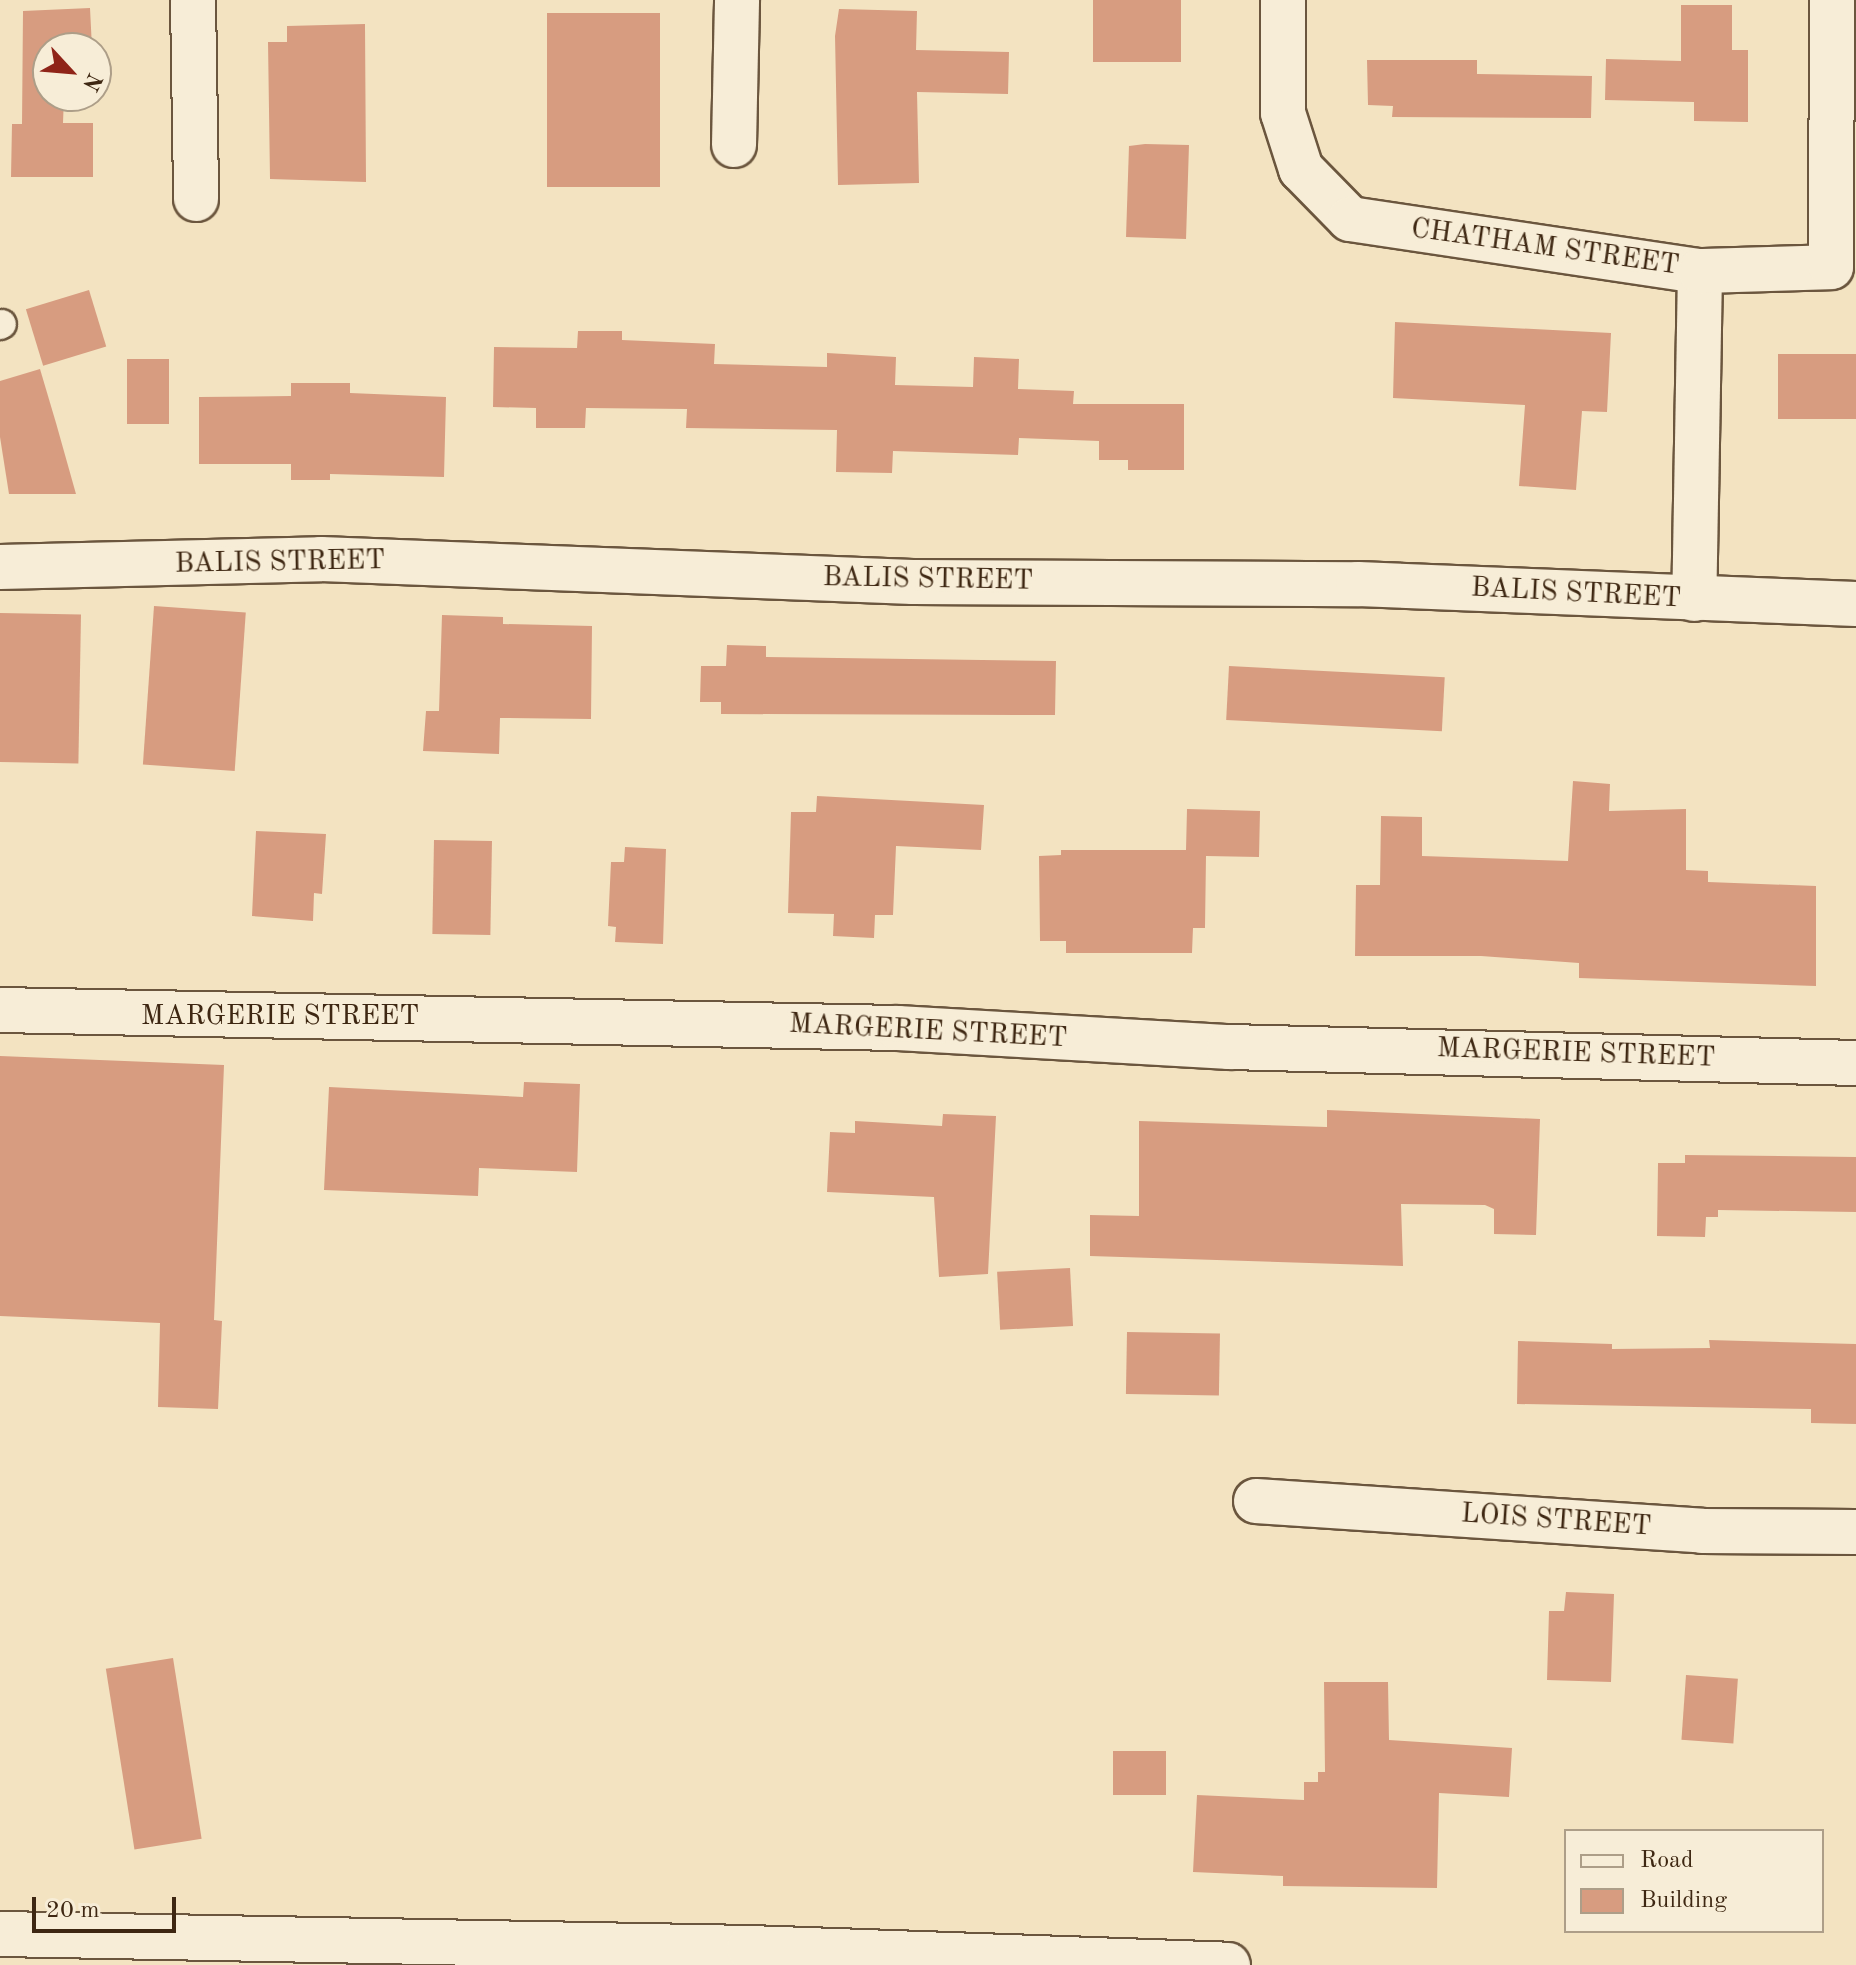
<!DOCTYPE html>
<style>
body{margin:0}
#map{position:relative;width:1856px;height:1965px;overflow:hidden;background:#f3e3c1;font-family:"Old Standard TT",serif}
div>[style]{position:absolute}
.building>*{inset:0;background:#d79c80;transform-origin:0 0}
.roads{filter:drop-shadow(2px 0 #6b563e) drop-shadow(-2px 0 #6b563e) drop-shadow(0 2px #6b563e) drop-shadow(0 -2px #6b563e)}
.service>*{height:28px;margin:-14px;padding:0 14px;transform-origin:14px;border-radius:14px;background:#f7edd7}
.minor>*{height:44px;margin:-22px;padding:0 22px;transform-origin:22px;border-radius:22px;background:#f7edd7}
span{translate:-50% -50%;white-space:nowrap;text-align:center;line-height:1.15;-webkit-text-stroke:7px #f7edd7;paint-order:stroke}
.street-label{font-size:28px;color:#3e2712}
.legend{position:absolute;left:1564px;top:1829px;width:260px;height:104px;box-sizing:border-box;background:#f7edd7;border:2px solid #ad9e88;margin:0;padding:10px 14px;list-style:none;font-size:24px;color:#3e2712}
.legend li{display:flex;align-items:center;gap:16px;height:40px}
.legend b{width:40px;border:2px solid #ad9e88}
.north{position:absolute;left:32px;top:32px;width:80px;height:80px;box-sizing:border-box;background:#f7edd7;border:2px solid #ad9e88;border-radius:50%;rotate:116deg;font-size:22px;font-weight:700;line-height:32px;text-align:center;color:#3e2712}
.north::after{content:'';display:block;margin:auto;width:28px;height:36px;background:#8f2418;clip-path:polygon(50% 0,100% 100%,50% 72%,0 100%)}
.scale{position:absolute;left:32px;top:1897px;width:144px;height:36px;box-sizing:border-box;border:4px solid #3e2712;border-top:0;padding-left:10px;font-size:24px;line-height:28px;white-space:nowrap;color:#3e2712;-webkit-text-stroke:6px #f7edd7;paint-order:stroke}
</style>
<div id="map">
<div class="building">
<i style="left:1093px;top:0;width:88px;height:62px"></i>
<i style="clip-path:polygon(1681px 5px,1732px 5px,1732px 50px,1748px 50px,1748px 122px,1694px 121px,1694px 102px,1605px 100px,1606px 59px,1681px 61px)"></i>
<i style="clip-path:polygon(90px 8px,92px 48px,48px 48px,48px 96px,64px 96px,63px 123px,93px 123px,93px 177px,11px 177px,12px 124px,22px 124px,23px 11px)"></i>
<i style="clip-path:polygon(839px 9px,917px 11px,916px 50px,1009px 52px,1008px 94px,917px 92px,919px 183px,838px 185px,835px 36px)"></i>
<i style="left:660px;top:13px;width:174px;height:113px;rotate:90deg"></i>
<i style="clip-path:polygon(365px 24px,366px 182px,270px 179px,268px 42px,287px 42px,287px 26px)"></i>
<i style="clip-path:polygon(1367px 60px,1477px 60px,1477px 74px,1592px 76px,1591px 118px,1392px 117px,1393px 106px,1368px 105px)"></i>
<i style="clip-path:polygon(1145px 144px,1189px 145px,1186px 239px,1126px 237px,1129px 146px)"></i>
<i style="left:89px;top:290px;width:59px;height:66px;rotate:73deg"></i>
<i style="clip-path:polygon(1395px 322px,1611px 333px,1607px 412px,1582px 411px,1576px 490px,1519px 486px,1525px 405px,1393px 398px)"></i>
<i style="clip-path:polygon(578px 331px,622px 331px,622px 340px,715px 344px,714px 364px,827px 367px,827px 353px,896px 357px,895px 385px,973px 387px,974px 357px,1019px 359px,1018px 389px,1074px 391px,1073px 404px,1184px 404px,1184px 470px,1128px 470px,1128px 460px,1099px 460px,1099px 441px,1019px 438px,1018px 455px,893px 451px,892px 473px,836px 472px,837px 430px,686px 428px,687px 409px,586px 408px,585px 428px,536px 428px,536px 408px,493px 407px,494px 347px,577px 348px)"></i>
<i style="left:1778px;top:354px;width:78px;height:65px"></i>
<i style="left:127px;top:359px;width:42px;height:65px"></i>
<i style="clip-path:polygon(40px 369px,56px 423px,76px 494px,9px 494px,0 437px,0 381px)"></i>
<i style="clip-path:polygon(291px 383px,350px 383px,350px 393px,446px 397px,444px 477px,330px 474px,330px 480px,291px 480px,291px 464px,199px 464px,199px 397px,291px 396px)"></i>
<i style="left:154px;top:606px;width:92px;height:159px;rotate:4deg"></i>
<i style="left:0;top:613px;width:81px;height:149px;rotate:1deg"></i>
<i style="clip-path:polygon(442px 615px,503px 617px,503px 624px,592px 626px,591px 719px,500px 718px,499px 754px,423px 751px,426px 711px,439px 711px)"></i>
<i style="clip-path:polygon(727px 645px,766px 646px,766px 657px,1056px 661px,1055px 715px,721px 714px,721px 702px,700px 702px,701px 666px,726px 666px)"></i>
<i style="left:1229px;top:666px;width:216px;height:54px;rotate:3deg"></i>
<i style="clip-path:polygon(1573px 781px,1610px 784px,1609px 811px,1686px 809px,1686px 870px,1708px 871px,1708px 882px,1816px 886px,1816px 986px,1579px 978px,1579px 963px,1481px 956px,1355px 956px,1356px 885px,1380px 885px,1381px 816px,1422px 817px,1422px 856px,1568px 861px)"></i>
<i style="clip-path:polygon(817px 796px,984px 805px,981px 850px,896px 846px,893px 915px,875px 915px,874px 938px,833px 936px,834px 914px,788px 913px,791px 812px,816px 812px)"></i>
<i style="clip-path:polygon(1187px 809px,1260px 811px,1259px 857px,1206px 856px,1205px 928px,1193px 928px,1192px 953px,1066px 953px,1066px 941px,1040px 941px,1039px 856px,1061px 855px,1061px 850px,1186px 850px)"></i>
<i style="clip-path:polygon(256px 831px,326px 834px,322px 894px,314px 893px,313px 921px,252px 916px)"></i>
<i style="left:434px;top:840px;width:58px;height:94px;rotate:1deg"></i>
<i style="clip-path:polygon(625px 847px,666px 849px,663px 944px,615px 942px,616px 927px,608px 926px,611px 862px,624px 862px)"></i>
<i style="clip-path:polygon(0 1056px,224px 1065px,214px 1320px,222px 1321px,218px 1409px,158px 1407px,160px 1323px,0 1316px)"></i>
<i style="clip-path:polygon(524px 1082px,580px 1084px,577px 1172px,479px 1168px,478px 1196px,324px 1190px,329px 1087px,523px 1097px)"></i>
<i style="clip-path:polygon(1327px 1110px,1540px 1119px,1536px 1235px,1494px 1234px,1494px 1209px,1485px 1205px,1401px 1204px,1403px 1266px,1090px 1256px,1090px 1215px,1139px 1216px,1139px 1121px,1327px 1127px)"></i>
<i style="clip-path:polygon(943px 1114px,996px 1116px,988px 1274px,939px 1277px,934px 1197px,827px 1192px,830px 1132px,855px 1133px,855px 1121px,942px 1126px)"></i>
<i style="clip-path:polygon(1685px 1155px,1856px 1157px,1856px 1212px,1718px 1210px,1718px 1217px,1706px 1217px,1705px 1237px,1657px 1236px,1658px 1163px,1685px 1163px)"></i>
<i style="left:1070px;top:1268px;width:58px;height:73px;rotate:87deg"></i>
<i style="left:1127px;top:1332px;width:93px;height:62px;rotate:1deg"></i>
<i style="clip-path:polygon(1709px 1340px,1856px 1344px,1856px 1424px,1811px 1423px,1811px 1409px,1517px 1404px,1518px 1341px,1612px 1344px,1612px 1349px,1710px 1348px)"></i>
<i style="clip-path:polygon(1566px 1592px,1614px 1594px,1611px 1682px,1547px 1680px,1549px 1611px,1564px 1611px)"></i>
<i style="left:173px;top:1658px;width:183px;height:68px;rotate:81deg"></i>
<i style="left:1686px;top:1675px;width:52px;height:65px;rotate:4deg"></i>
<i style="clip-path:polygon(1324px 1682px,1388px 1682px,1389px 1740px,1512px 1748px,1509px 1797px,1439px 1793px,1437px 1888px,1283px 1886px,1283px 1876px,1193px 1872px,1197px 1795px,1304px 1800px,1304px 1782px,1318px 1782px,1318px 1772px,1325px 1772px)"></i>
<i style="left:1113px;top:1751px;width:53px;height:44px"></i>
</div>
<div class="roads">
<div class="service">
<i style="left:0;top:325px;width:2px;rotate:-27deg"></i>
</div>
<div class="minor">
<i style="left:193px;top:0;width:199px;rotate:89.1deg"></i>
<i style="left:1283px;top:0;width:113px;rotate:90deg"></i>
<i style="left:1283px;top:113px;width:59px;rotate:72.2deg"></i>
<i style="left:1301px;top:169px;width:70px;rotate:45.6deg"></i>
<i style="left:1350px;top:219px;width:354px;rotate:8.5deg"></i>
<i style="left:1700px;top:271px;width:328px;rotate:91deg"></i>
<i style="left:734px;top:145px;width:145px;rotate:-88.8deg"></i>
<i style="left:1700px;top:271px;width:131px;rotate:-1.7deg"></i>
<i style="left:1831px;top:267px;width:267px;rotate:-89.8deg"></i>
<i style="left:0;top:567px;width:321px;rotate:-1.4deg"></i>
<i style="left:321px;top:559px;width:592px;rotate:2.22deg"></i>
<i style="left:913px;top:582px;width:445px;rotate:0.3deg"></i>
<i style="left:1358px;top:584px;width:498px;rotate:2.3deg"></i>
<i style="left:0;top:1010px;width:898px;rotate:1.15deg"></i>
<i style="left:898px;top:1028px;width:332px;rotate:3.3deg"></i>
<i style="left:1229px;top:1047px;width:627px;rotate:1.46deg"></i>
<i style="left:1256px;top:1501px;width:447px;rotate:3.8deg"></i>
<i style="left:1702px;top:1531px;width:154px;rotate:0.4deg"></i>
<i style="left:0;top:1934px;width:749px;rotate:1.07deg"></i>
<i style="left:749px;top:1948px;width:479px;rotate:2deg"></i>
</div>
</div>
<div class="street-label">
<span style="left:1545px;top:248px;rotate:8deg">CHATHAM STREET</span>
<span style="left:280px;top:563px;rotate:-1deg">BALIS STREET</span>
<span style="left:928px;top:580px;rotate:1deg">BALIS STREET</span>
<span style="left:1576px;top:594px;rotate:3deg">BALIS STREET</span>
<span style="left:280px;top:1017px">MARGERIE STREET</span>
<span style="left:928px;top:1032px;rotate:3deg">MARGERIE STREET</span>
<span style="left:1576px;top:1054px;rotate:2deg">MARGERIE STREET</span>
<span style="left:1556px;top:1521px;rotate:4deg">LOIS STREET</span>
</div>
<ul class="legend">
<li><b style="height:10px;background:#f7edd7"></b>Road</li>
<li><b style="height:22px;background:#d79c80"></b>Building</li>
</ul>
<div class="north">N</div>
<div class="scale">20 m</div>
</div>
